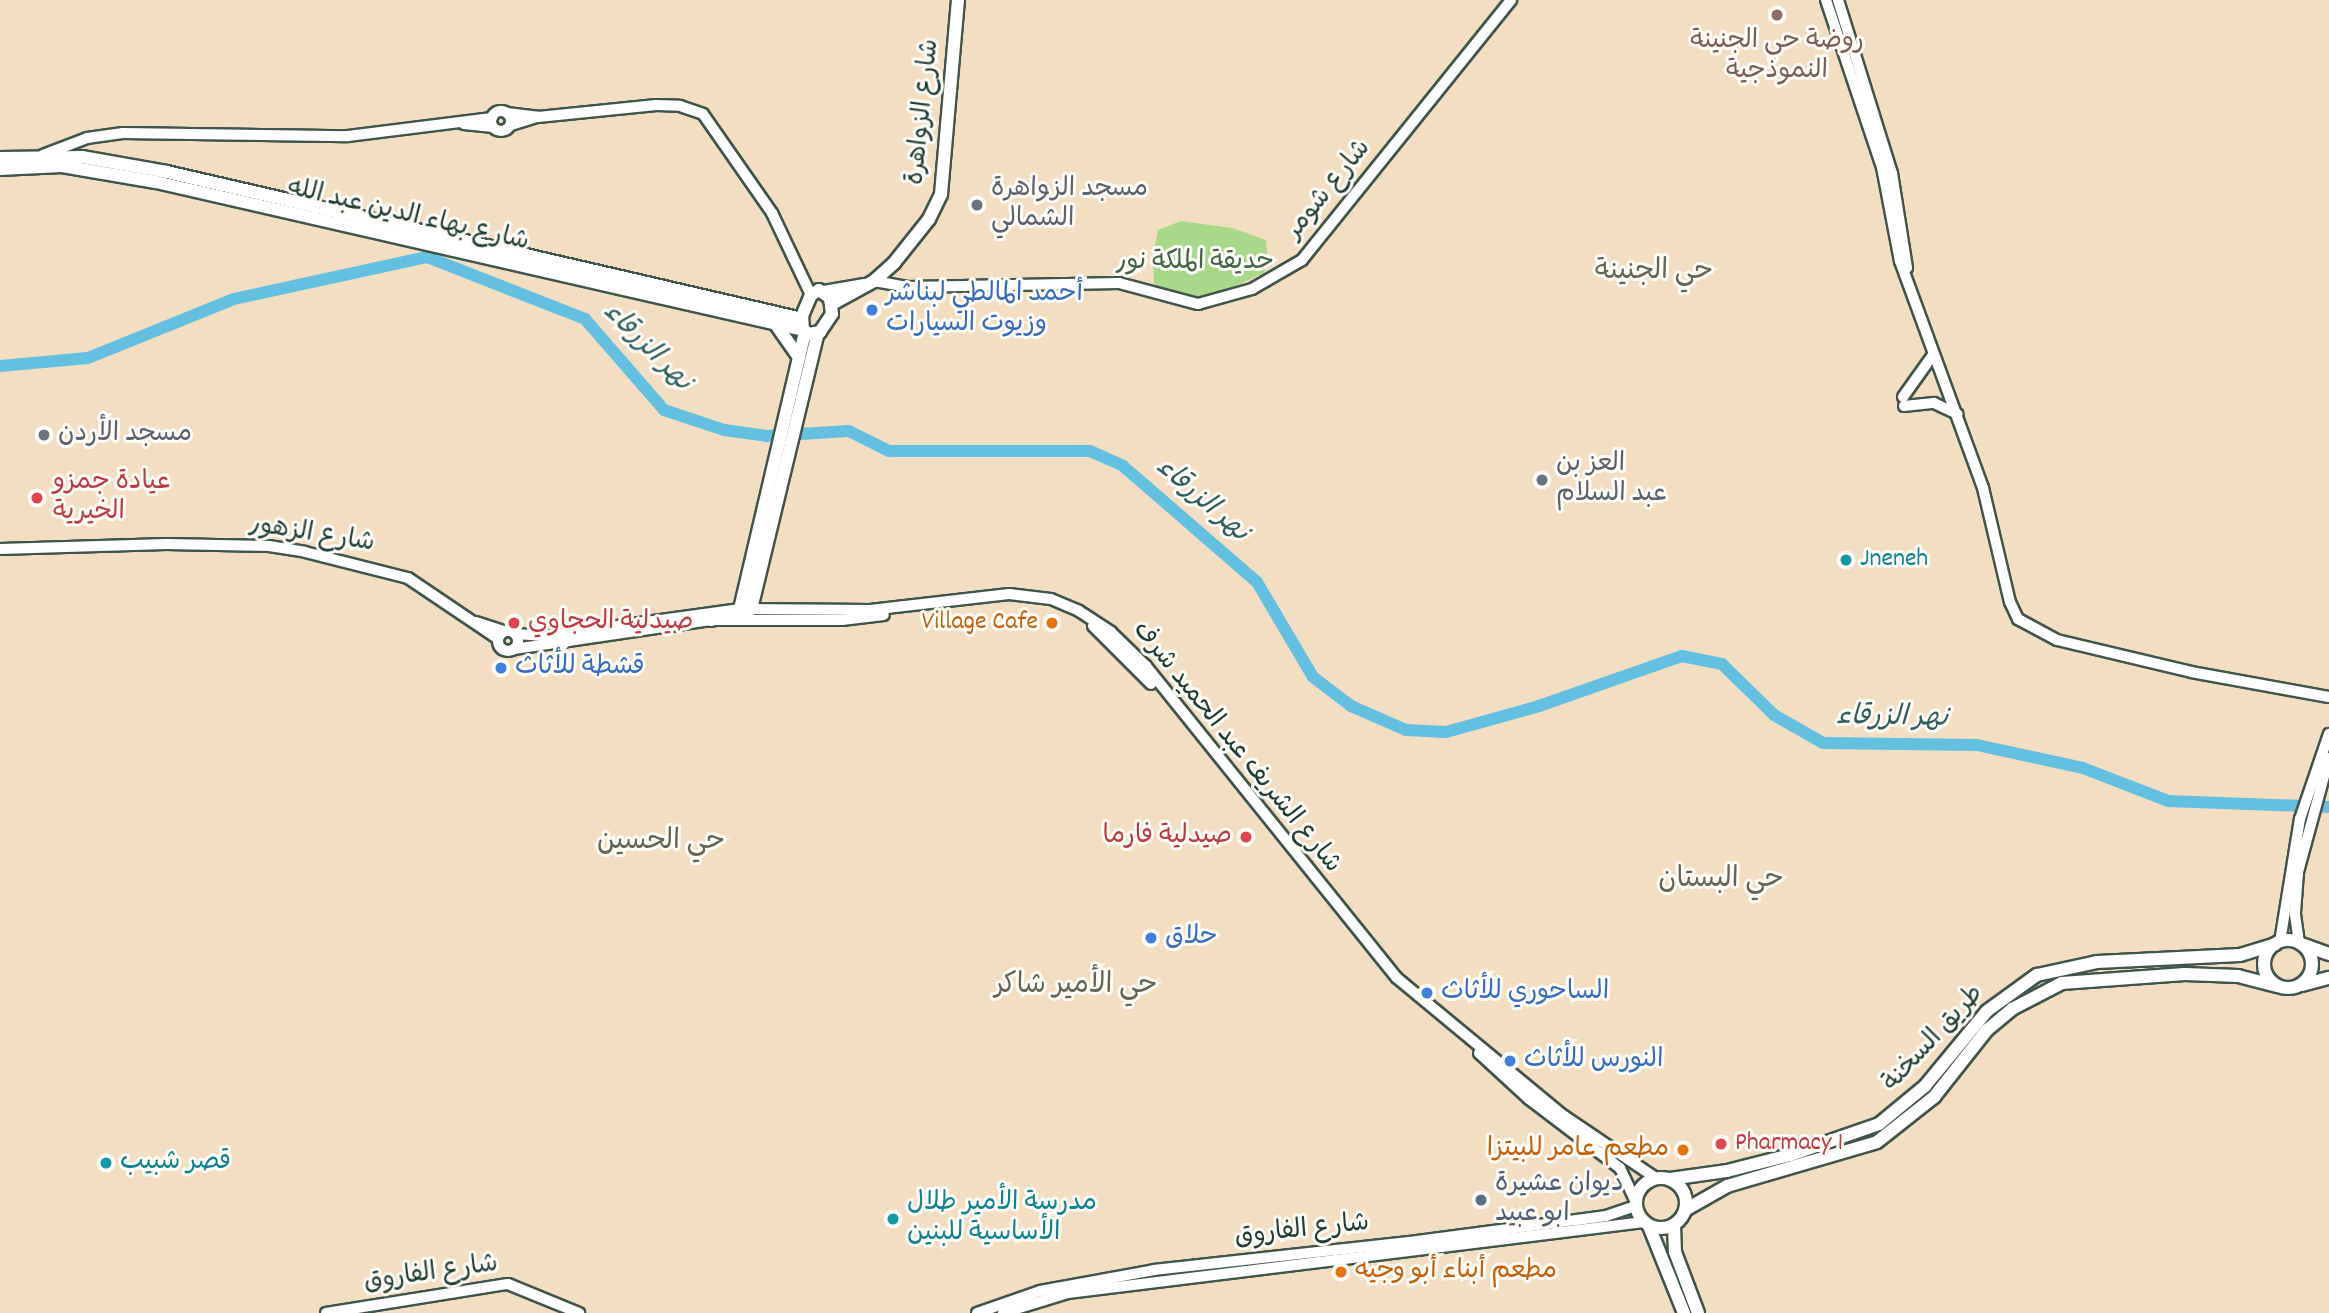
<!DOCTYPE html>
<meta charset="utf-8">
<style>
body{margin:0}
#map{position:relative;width:2329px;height:1313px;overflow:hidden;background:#f3dec2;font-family:Dekko,"Playpen Sans Arabic",sans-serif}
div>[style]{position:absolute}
.green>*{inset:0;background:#a8d988}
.river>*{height:12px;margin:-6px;padding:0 6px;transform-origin:6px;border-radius:6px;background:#63c0e1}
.roads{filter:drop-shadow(2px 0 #3f5549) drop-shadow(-2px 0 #3f5549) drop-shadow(0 2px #3f5549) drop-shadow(0 -2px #3f5549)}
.secondary>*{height:10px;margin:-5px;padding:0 5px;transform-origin:5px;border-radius:5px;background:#fff}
.secondary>.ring{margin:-5px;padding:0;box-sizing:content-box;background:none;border:10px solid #fff;border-radius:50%}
.primary>*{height:12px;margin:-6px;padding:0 6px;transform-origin:6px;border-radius:6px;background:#fff}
.primary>.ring{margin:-6px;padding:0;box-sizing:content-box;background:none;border:12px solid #fff;border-radius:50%}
.dots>*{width:19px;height:19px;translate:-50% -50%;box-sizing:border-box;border:4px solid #fdfcf7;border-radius:50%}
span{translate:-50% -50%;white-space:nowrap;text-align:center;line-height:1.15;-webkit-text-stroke:6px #fdfcf7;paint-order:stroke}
.education-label{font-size:26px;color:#785e54}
.street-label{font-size:26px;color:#1f3d34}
.worship-label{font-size:26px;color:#5b616d}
.left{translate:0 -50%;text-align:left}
.park-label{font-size:26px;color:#416449}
.shop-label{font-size:26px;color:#366cbe}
.health-label{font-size:26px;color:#be3a42}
.right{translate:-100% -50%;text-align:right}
.culture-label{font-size:26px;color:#0d838f}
.food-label{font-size:26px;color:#c56008}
.service-label{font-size:26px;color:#4e5e75}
.neighbourhood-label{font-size:28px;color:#646654}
.water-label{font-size:28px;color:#305e5f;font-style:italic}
</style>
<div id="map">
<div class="green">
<i style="clip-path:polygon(1181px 221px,1232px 228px,1266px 240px,1268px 262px,1264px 273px,1203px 301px,1170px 295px,1154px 283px,1153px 255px,1158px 230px)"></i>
</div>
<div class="river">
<i style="left:0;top:366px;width:88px;rotate:-5.2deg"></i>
<i style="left:88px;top:358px;width:157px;rotate:-22deg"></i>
<i style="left:234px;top:299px;width:198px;rotate:-12.3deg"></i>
<i style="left:427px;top:257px;width:170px;rotate:21.4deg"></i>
<i style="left:585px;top:319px;width:121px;rotate:49deg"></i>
<i style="left:664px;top:410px;width:63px;rotate:18.4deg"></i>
<i style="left:724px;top:430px;width:43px;rotate:7.9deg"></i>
<i style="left:767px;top:436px;width:82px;rotate:-3.5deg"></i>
<i style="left:849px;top:431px;width:45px;rotate:26.6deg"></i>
<i style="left:889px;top:451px;width:201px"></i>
<i style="left:1090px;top:451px;width:36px;rotate:24deg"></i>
<i style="left:1123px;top:466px;width:177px;rotate:40.9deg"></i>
<i style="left:1257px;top:582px;width:110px;rotate:59.5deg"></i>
<i style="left:1313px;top:677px;width:48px;rotate:37.3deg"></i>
<i style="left:1351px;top:706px;width:60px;rotate:23.6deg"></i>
<i style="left:1406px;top:730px;width:40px;rotate:2.9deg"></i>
<i style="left:1446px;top:732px;width:97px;rotate:-15.6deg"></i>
<i style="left:1539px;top:706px;width:151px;rotate:-19.3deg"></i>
<i style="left:1682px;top:656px;width:41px;rotate:11.3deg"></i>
<i style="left:1722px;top:664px;width:73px;rotate:44.4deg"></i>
<i style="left:1774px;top:715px;width:56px;rotate:29.7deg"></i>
<i style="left:1823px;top:743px;width:154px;rotate:0.7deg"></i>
<i style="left:1977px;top:745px;width:108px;rotate:12.2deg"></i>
<i style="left:2083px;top:768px;width:91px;rotate:21.2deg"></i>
<i style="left:2168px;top:801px;width:161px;rotate:2.1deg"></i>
</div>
<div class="roads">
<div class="secondary">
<i style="left:1826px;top:0;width:176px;rotate:71.5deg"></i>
<i style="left:1882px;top:167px;width:96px;rotate:79.2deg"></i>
<i style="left:1900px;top:261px;width:242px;rotate:69.9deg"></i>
<i style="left:1983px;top:488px;width:117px;rotate:76.7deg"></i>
<i style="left:2010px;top:602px;width:19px;rotate:65deg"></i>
<i style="left:2018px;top:619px;width:44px;rotate:28.3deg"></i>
<i style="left:2057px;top:640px;width:138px;rotate:13.4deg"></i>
<i style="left:2191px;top:672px;width:140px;rotate:10.3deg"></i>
<i style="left:1838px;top:0;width:181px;rotate:72.7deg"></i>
<i style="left:1892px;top:173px;width:96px;rotate:81deg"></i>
<i class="ring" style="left:491px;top:111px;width:10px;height:10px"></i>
<i style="left:507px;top:113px;width:31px;rotate:7deg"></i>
<i style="left:464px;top:124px;width:29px;rotate:6deg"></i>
<i style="left:511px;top:125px;width:28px;rotate:-17deg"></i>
<i style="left:538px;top:117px;width:119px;rotate:-5.8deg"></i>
<i style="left:656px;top:105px;width:24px;rotate:2deg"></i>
<i style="left:680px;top:106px;width:24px;rotate:19deg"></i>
<i style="left:703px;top:114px;width:121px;rotate:55.1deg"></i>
<i style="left:772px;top:213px;width:91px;rotate:64.6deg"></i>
<i style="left:43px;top:155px;width:47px;rotate:-21.1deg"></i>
<i style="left:87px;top:138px;width:36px;rotate:-8deg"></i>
<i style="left:123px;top:133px;width:225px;rotate:0.8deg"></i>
<i style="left:348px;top:136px;width:145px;rotate:-7.1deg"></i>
<i style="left:874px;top:281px;width:35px;rotate:10deg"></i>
<i style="left:908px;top:287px;width:211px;rotate:-1.1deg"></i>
<i style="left:1119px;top:283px;width:82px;rotate:14.9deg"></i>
<i style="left:1198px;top:304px;width:56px;rotate:-15.5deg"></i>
<i style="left:1252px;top:289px;width:58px;rotate:-30.1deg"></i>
<i style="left:1302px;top:260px;width:334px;rotate:-51.2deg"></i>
<i style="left:1903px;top:397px;width:52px;rotate:-54.5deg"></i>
<i style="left:1904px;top:406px;width:30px;rotate:-6deg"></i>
<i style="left:1934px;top:403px;width:26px;rotate:25deg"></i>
<i style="left:0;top:549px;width:166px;rotate:-1.7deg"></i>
<i style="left:166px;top:544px;width:103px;rotate:1.1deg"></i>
<i style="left:269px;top:546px;width:36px;rotate:9deg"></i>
<i style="left:305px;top:552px;width:106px;rotate:14.2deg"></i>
<i style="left:408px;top:578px;width:107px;rotate:34deg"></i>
<i style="left:476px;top:622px;width:29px;rotate:18deg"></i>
<i style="left:1093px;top:626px;width:82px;rotate:45deg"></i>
<i class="ring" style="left:498px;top:631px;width:10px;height:10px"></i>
<i style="left:516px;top:634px;width:29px;rotate:4deg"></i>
<i style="left:545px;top:636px;width:197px;rotate:-7.9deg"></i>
<i style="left:740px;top:609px;width:130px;rotate:0.4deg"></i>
<i style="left:870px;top:610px;width:140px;rotate:-6.6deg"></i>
<i style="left:1009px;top:594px;width:42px;rotate:6.8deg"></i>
<i style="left:1051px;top:599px;width:30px;rotate:23deg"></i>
<i style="left:1079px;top:611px;width:38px;rotate:33deg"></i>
<i style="left:1111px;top:632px;width:49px;rotate:44.2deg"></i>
<i style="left:1146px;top:666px;width:400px;rotate:51.2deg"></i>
<i style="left:1397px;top:978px;width:217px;rotate:39.6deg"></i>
<i style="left:1564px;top:1116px;width:111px;rotate:34deg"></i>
<i style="left:514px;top:649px;width:199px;rotate:-8.4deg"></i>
<i style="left:711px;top:620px;width:131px"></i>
<i style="left:842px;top:620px;width:42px;rotate:-6.8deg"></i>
<i style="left:2280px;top:942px;width:125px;rotate:-80.8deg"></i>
<i style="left:2300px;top:819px;width:90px;rotate:-71.2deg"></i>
<i style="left:2299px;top:943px;width:30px;rotate:-98deg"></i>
<i style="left:2295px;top:913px;width:41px;rotate:-85.8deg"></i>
<i style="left:2298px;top:872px;width:118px;rotate:-74.8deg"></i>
<i style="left:1479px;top:1053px;width:68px;rotate:42.6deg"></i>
<i style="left:1529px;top:1099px;width:114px;rotate:37.2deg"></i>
<i style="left:1620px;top:1168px;width:35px;rotate:65deg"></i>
<i style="left:326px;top:1313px;width:184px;rotate:-9.1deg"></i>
<i style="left:508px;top:1284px;width:77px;rotate:22.2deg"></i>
<i style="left:977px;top:1313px;width:67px;rotate:-19.2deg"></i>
<i style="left:1040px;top:1291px;width:116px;rotate:-10.4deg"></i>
<i style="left:1154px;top:1270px;width:265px;rotate:-6.3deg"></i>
<i style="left:1417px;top:1241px;width:191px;rotate:-7.5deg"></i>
<i style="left:1606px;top:1216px;width:31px;rotate:-19deg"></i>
<i style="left:1003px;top:1313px;width:68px;rotate:-17.1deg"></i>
<i style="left:1068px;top:1293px;width:580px;rotate:-7.03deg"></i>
</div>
<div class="primary">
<i style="left:0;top:158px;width:82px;rotate:-0.7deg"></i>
<i style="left:82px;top:157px;width:86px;rotate:10deg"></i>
<i style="left:167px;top:172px;width:652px;rotate:13.03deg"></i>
<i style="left:0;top:169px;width:62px;rotate:-2.8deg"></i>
<i style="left:62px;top:166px;width:95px;rotate:9.7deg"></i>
<i style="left:156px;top:182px;width:664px;rotate:12.88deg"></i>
<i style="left:819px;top:290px;width:14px;rotate:36deg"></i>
<i style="left:830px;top:298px;width:16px;rotate:83deg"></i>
<i style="left:832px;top:314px;width:22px;rotate:124deg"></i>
<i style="left:820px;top:332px;width:11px;rotate:170deg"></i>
<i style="left:809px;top:334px;width:7px;rotate:-146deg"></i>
<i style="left:803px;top:330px;width:14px;rotate:-94deg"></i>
<i style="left:802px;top:316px;width:23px;rotate:-67deg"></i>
<i style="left:811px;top:295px;width:9px;rotate:-32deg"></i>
<i style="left:824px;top:292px;width:41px;rotate:-9.9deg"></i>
<i style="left:832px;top:304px;width:48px;rotate:-28.7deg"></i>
<i style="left:874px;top:281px;width:27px;rotate:-42deg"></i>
<i style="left:894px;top:263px;width:56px;rotate:-51.5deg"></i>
<i style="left:929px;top:219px;width:28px;rotate:-64deg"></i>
<i style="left:941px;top:194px;width:195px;rotate:-85deg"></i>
<i style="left:777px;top:326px;width:37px;rotate:55deg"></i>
<i style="left:740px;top:609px;width:285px;rotate:-76.8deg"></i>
<i style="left:711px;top:620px;width:41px;rotate:-15.4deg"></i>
<i style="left:751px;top:609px;width:284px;rotate:-76.4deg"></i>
<i class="ring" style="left:2264px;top:940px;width:36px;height:36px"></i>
<i style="left:2304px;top:945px;width:27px;rotate:20deg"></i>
<i style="left:2302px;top:985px;width:28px;rotate:-15deg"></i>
<i class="ring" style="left:1636px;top:1178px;width:38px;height:38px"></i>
<i style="left:1670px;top:1179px;width:58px;rotate:-8deg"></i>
<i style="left:1727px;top:1171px;width:65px;rotate:-14.3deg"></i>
<i style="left:1790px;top:1155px;width:94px;rotate:-19.2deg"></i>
<i style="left:1879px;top:1124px;width:60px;rotate:-39.6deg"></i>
<i style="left:1925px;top:1086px;width:97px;rotate:-50.4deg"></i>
<i style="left:1987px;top:1011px;width:62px;rotate:-35.8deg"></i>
<i style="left:2037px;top:975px;width:61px;rotate:-12.2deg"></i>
<i style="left:2097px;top:962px;width:143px;rotate:-2.8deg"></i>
<i style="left:2240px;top:955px;width:37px;rotate:-17deg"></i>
<i style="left:1685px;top:1210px;width:48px;rotate:-29.7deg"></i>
<i style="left:1727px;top:1186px;width:156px;rotate:-16.3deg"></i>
<i style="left:1877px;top:1142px;width:73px;rotate:-38.3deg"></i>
<i style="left:1934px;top:1097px;width:85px;rotate:-51.7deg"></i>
<i style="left:1987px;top:1030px;width:33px;rotate:-40deg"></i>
<i style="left:2012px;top:1009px;width:56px;rotate:-27.5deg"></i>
<i style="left:2062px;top:983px;width:123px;rotate:-4.2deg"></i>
<i style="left:2185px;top:974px;width:53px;rotate:2.2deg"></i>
<i style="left:2238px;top:976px;width:40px;rotate:14.4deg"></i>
<i style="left:1674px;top:1225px;width:27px;rotate:88deg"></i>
<i style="left:1675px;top:1252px;width:65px;rotate:69.3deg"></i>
<i style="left:1649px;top:1226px;width:94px;rotate:68.1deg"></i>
</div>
</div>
<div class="dots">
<i style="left:1777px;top:15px;background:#8d6e63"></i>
<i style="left:977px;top:205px;background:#6b7280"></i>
<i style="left:872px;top:310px;background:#3f7fe0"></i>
<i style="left:44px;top:435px;background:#6b7280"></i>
<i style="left:1542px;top:480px;background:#6b7280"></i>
<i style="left:37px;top:498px;background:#e0444e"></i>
<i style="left:1846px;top:560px;background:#0f9aa8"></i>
<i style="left:514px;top:623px;background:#e0444e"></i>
<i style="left:1052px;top:623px;background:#e8710a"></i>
<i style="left:501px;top:668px;background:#3f7fe0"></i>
<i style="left:1246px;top:837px;background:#e0444e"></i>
<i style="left:1151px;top:938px;background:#3f7fe0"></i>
<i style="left:1427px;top:993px;background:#3f7fe0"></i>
<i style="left:1510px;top:1061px;background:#3f7fe0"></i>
<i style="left:1721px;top:1144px;background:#e0444e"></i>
<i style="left:1683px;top:1150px;background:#e8710a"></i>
<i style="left:106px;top:1163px;background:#0f9aa8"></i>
<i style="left:1481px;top:1200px;background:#5c6f8a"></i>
<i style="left:893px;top:1219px;background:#0f9aa8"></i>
<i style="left:1341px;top:1272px;background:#e8710a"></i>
</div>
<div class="education-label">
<span style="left:1777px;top:57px">روضة حي الجنينة<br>النموذجية</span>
</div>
<div class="street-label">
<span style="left:924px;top:112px;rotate:-84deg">شارع الزواهرة</span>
<span style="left:1329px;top:190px;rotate:-51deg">شارع شومر</span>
<span style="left:408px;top:216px;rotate:13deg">شارع بهاء الدين عبد الله</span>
<span style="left:312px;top:535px;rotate:9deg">شارع الزهور</span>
<span style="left:1236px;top:748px;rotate:51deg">شارع الشريف عبد الحميد شرف</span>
<span style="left:1934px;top:1039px;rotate:-47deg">طريق السخنة</span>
<span style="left:1302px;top:1231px;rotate:-6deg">شارع الفاروق</span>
<span style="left:431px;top:1274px;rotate:-8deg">شارع الفاروق</span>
</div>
<div class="worship-label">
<span class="left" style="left:991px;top:205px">مسجد الزواهرة<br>الشمالي</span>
<span class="left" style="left:58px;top:435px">مسجد الأردن</span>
<span class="left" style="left:1556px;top:480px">العز بن<br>عبد السلام</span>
</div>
<div class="park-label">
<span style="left:1195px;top:263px">حديقة الملكة نور</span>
</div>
<div class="shop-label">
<span class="left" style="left:886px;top:310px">أحمد المالطي لبناشر<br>وزيوت السيارات</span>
<span class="left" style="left:515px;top:668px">قشطة للأثاث</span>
<span class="left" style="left:1165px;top:938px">حلاق</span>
<span class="left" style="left:1441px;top:993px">الساحوري للأثاث</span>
<span class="left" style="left:1524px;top:1061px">النورس للأثاث</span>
</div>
<div class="health-label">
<span class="left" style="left:53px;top:498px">عيادة جمزو<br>الخيرية</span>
<span class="left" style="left:528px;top:623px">صيدلية الحجاوي</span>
<span class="right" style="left:1232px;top:837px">صيدلية فارما</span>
<span class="left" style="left:1735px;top:1144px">Pharmacy 1</span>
</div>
<div class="culture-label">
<span class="left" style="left:1860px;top:560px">Jneneh</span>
<span class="left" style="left:120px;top:1163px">قصر شبيب</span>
<span class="left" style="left:907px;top:1219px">مدرسة الأمير طلال<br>الأساسية للبنين</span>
</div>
<div class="food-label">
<span class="right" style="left:1038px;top:623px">Village Cafe</span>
<span class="right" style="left:1669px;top:1150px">مطعم عامر للبيتزا</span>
<span class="left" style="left:1355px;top:1272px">مطعم أبناء أبو وجيه</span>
</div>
<div class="service-label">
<span class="left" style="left:1495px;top:1200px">ديوان عشيرة<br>ابو عبيد</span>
</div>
<div class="neighbourhood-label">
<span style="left:1654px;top:273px">حي الجنينة</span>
<span style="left:661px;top:843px">حي الحسين</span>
<span style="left:1721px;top:881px">حي البستان</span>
<span style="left:1076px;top:987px">حي الأمير شاكر</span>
</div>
<div class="water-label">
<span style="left:646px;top:348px;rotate:45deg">نهر الزرقاء</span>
<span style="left:1201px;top:501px;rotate:41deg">نهر الزرقاء</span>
<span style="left:1892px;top:719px;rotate:1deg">نهر الزرقاء</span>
</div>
</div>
